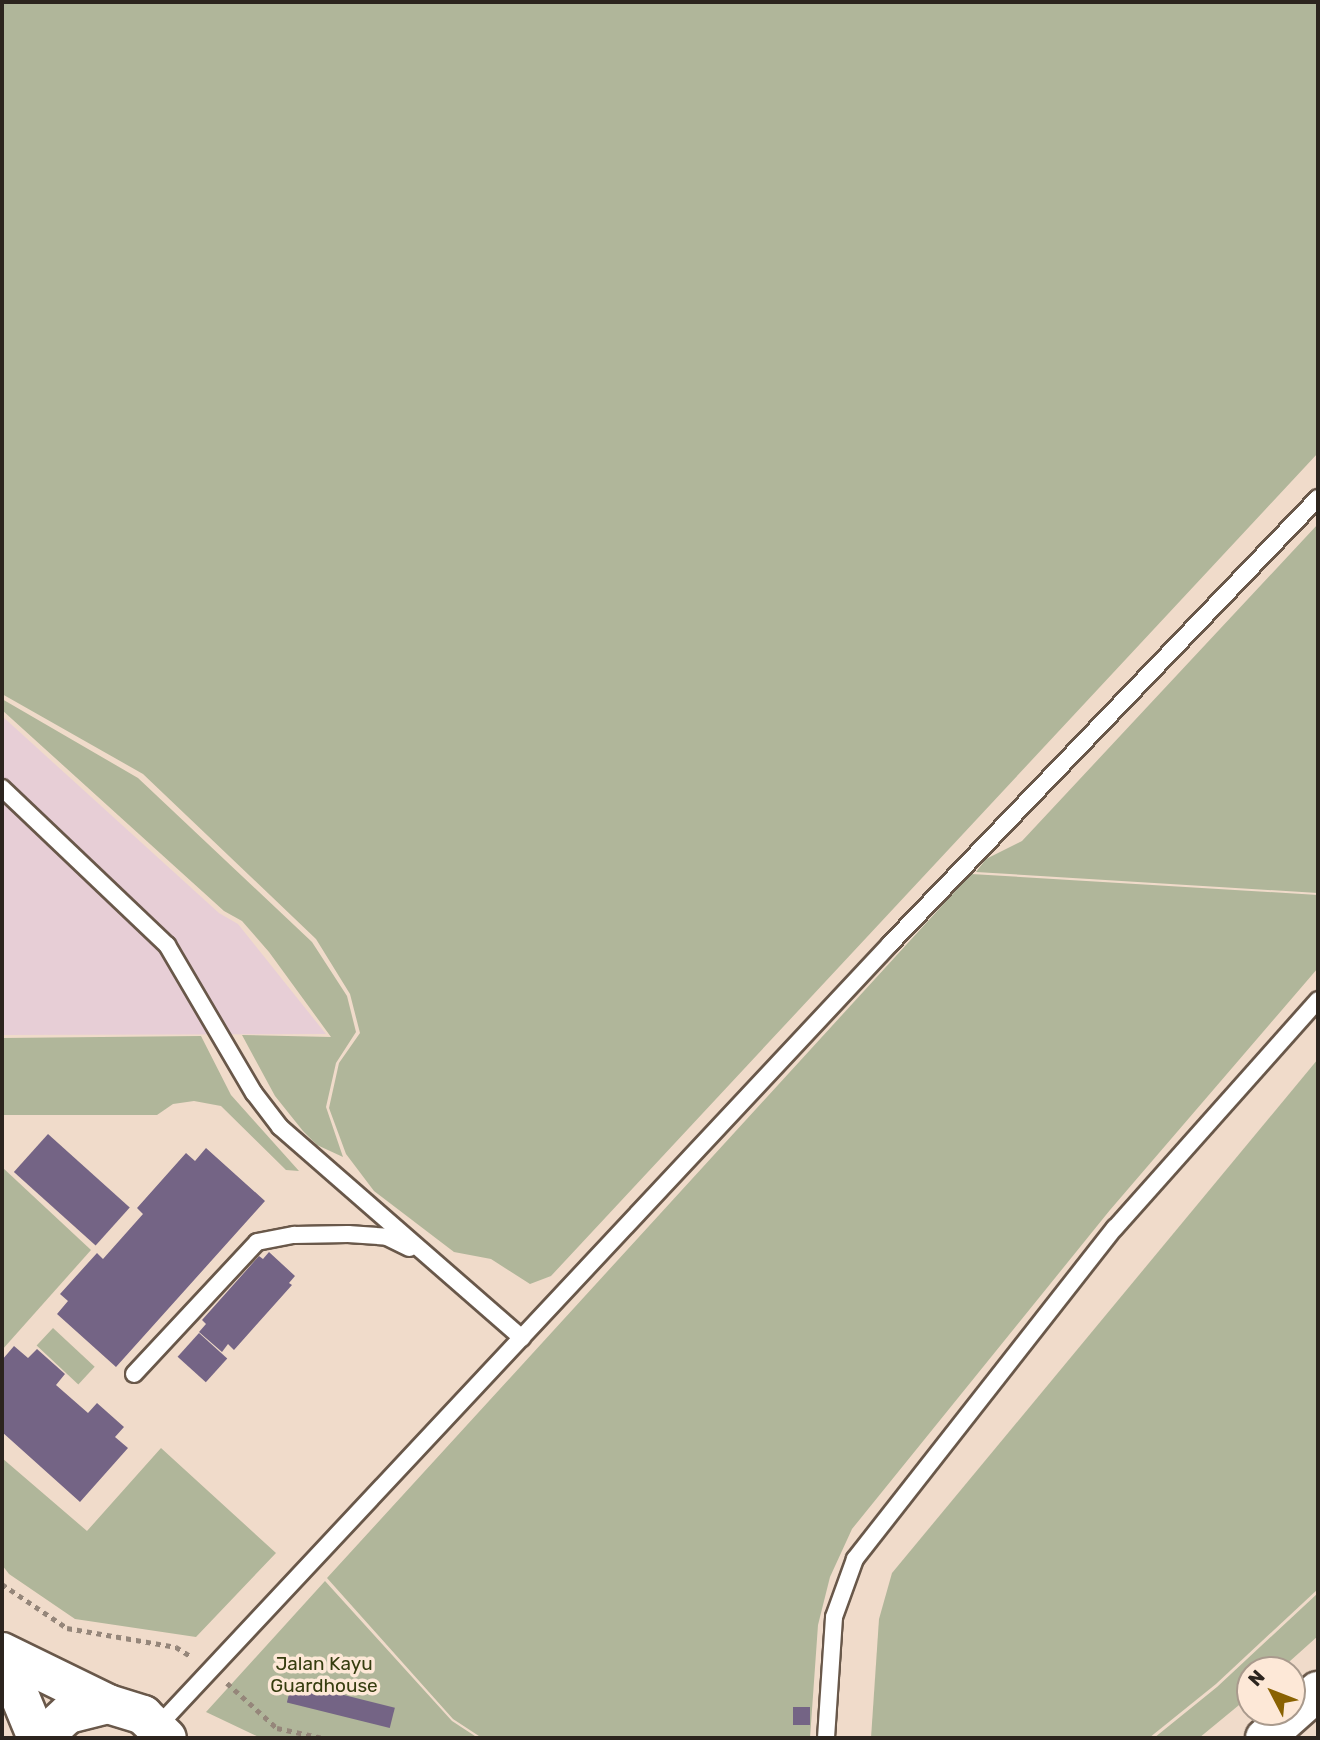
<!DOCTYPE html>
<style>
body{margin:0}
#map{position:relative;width:1320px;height:1740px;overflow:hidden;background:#f0dbca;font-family:Rubik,sans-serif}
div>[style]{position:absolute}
.industrial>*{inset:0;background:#e7ced6}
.green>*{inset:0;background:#b0b69a;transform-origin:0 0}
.building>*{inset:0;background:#746485;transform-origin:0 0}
.path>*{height:4.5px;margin-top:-2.25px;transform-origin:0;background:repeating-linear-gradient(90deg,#95867a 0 5px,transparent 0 10px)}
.roads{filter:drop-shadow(2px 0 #69584a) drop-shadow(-2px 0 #69584a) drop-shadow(0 2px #69584a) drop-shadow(0 -2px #69584a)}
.lane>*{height:16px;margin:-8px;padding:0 8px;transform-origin:8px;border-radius:8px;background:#fff}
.secondary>*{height:38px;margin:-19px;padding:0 19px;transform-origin:19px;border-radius:19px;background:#fff}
.highway>*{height:38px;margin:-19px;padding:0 19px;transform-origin:19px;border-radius:19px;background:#fff}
span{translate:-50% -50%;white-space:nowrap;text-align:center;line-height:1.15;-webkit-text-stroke:7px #fde8d7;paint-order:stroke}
.park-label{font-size:19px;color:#363d0f}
.frame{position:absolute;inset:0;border:4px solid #2c241e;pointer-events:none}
.north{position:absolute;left:1236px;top:1656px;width:70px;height:70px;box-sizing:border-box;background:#fde8d7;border:2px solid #a99a8d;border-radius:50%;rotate:312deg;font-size:19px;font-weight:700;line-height:28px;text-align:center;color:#2c241e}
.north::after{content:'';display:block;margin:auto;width:24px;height:32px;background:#8a6202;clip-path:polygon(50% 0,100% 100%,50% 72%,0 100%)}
</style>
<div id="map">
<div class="industrial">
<i style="clip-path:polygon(2px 716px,219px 913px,238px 924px,326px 1034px,2px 1035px)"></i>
</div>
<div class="green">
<i style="clip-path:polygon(2px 2px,1318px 2px,1318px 453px,551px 1276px,530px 1284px,491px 1259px,454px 1252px,374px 1191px,346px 1154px,329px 1108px,339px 1063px,360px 1033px,350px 994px,316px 939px,143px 774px,2px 694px)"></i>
<i style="clip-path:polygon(1318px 524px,1318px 893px,976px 872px,986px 859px,1022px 841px)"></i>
<i style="clip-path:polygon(2px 699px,138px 778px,312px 942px,347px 996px,356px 1032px,336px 1063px,326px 1107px,343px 1157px,317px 1145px,303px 1131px,275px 1096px,242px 1035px,331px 1037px,269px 952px,242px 921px,224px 911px,2px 710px)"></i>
<i style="clip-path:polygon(971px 874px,1318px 895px,1318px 968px,1110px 1210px,852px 1529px,830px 1577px,818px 1625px,810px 1738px,482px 1738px,453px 1719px,327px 1578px)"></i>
<i style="clip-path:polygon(201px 1036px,231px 1095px,299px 1171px,286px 1170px,221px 1106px,194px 1101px,173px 1104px,157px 1115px,2px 1115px,2px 1038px)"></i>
<i style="clip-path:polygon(1318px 1059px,1318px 1589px,1216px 1684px,1149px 1738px,871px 1738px,879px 1619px,892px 1573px)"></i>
<i style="clip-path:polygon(2px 1167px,91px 1250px,2px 1350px)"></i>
<i style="left:53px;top:1328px;width:57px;height:24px;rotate:43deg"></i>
<i style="clip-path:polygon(161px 1448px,276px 1553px,196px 1637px,75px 1619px,9px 1574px,2px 1565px,2px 1458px,87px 1531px)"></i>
<i style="clip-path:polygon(325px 1581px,452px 1721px,478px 1738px,261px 1738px,206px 1712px)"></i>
<i style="clip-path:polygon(1318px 1593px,1318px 1636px,1280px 1670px,1250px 1670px,1250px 1696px,1199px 1738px,1154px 1738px,1217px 1687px)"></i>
</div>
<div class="building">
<i style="left:48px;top:1134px;width:110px;height:51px;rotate:42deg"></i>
<i style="clip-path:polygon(206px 1148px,265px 1201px,116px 1367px,57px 1314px,68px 1301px,60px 1294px,97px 1253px,103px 1259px,143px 1214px,137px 1208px,186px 1153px,195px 1161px)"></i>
<i style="clip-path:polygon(269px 1252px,295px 1276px,289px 1283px,292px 1285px,234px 1350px,228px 1344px,222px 1352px,199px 1332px,206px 1324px,202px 1320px,259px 1256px,263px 1259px)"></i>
<i style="left:199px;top:1333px;width:38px;height:32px;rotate:42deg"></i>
<i style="clip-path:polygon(14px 1346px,28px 1358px,37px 1349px,65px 1374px,56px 1385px,88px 1413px,97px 1403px,124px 1427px,115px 1437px,128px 1448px,80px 1502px,2px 1432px,2px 1360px)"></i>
<i style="left:292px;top:1682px;width:106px;height:21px;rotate:14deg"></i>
<i style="left:793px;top:1707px;width:17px;height:18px"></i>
</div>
<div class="path">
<i style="left:2px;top:1584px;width:78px;rotate:34.1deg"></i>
<i style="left:67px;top:1628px;width:111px;rotate:9.9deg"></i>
<i style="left:176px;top:1647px;width:19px;rotate:32deg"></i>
<i style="left:227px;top:1683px;width:67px;rotate:42deg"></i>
<i style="left:277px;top:1728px;width:47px;rotate:12.3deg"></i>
</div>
<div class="roads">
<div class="lane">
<i style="left:2px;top:788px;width:228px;rotate:43.6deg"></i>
<i style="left:167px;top:945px;width:172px;rotate:59.6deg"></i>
<i style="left:254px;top:1093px;width:43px;rotate:52.6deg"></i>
<i style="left:280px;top:1127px;width:321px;rotate:41.1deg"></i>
<i style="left:134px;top:1374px;width:180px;rotate:-47deg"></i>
<i style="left:257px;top:1242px;width:38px;rotate:-11deg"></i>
<i style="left:294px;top:1235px;width:54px;rotate:-1.1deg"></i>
<i style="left:348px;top:1234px;width:39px;rotate:4deg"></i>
<i style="left:387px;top:1237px;width:25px;rotate:26deg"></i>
<i style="left:158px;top:1726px;width:1071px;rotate:-46.89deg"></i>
<i style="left:890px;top:944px;width:618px;rotate:-46.18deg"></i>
<i style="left:826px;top:1738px;width:121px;rotate:-86.2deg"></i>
<i style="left:834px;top:1617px;width:62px;rotate:-70.1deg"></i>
<i style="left:855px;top:1559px;width:421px;rotate:-51.9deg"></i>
<i style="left:1115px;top:1228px;width:305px;rotate:-48.3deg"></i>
</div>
<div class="secondary">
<i style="left:2px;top:1652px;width:118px;rotate:26.1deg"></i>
<i style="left:2px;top:1653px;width:92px;rotate:67.6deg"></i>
<i style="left:42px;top:1738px;width:35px;rotate:-43deg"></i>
<i style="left:68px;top:1714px;width:41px;rotate:-14deg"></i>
<i style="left:108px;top:1704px;width:37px;rotate:17deg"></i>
<i style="left:143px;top:1715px;width:33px;rotate:44deg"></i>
</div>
<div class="highway">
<i style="left:1265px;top:1738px;width:71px;rotate:-41.6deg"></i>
</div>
</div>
<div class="park-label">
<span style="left:324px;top:1675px">Jalan Kayu<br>Guardhouse</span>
</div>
<div class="frame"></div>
<div class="north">N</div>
</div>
